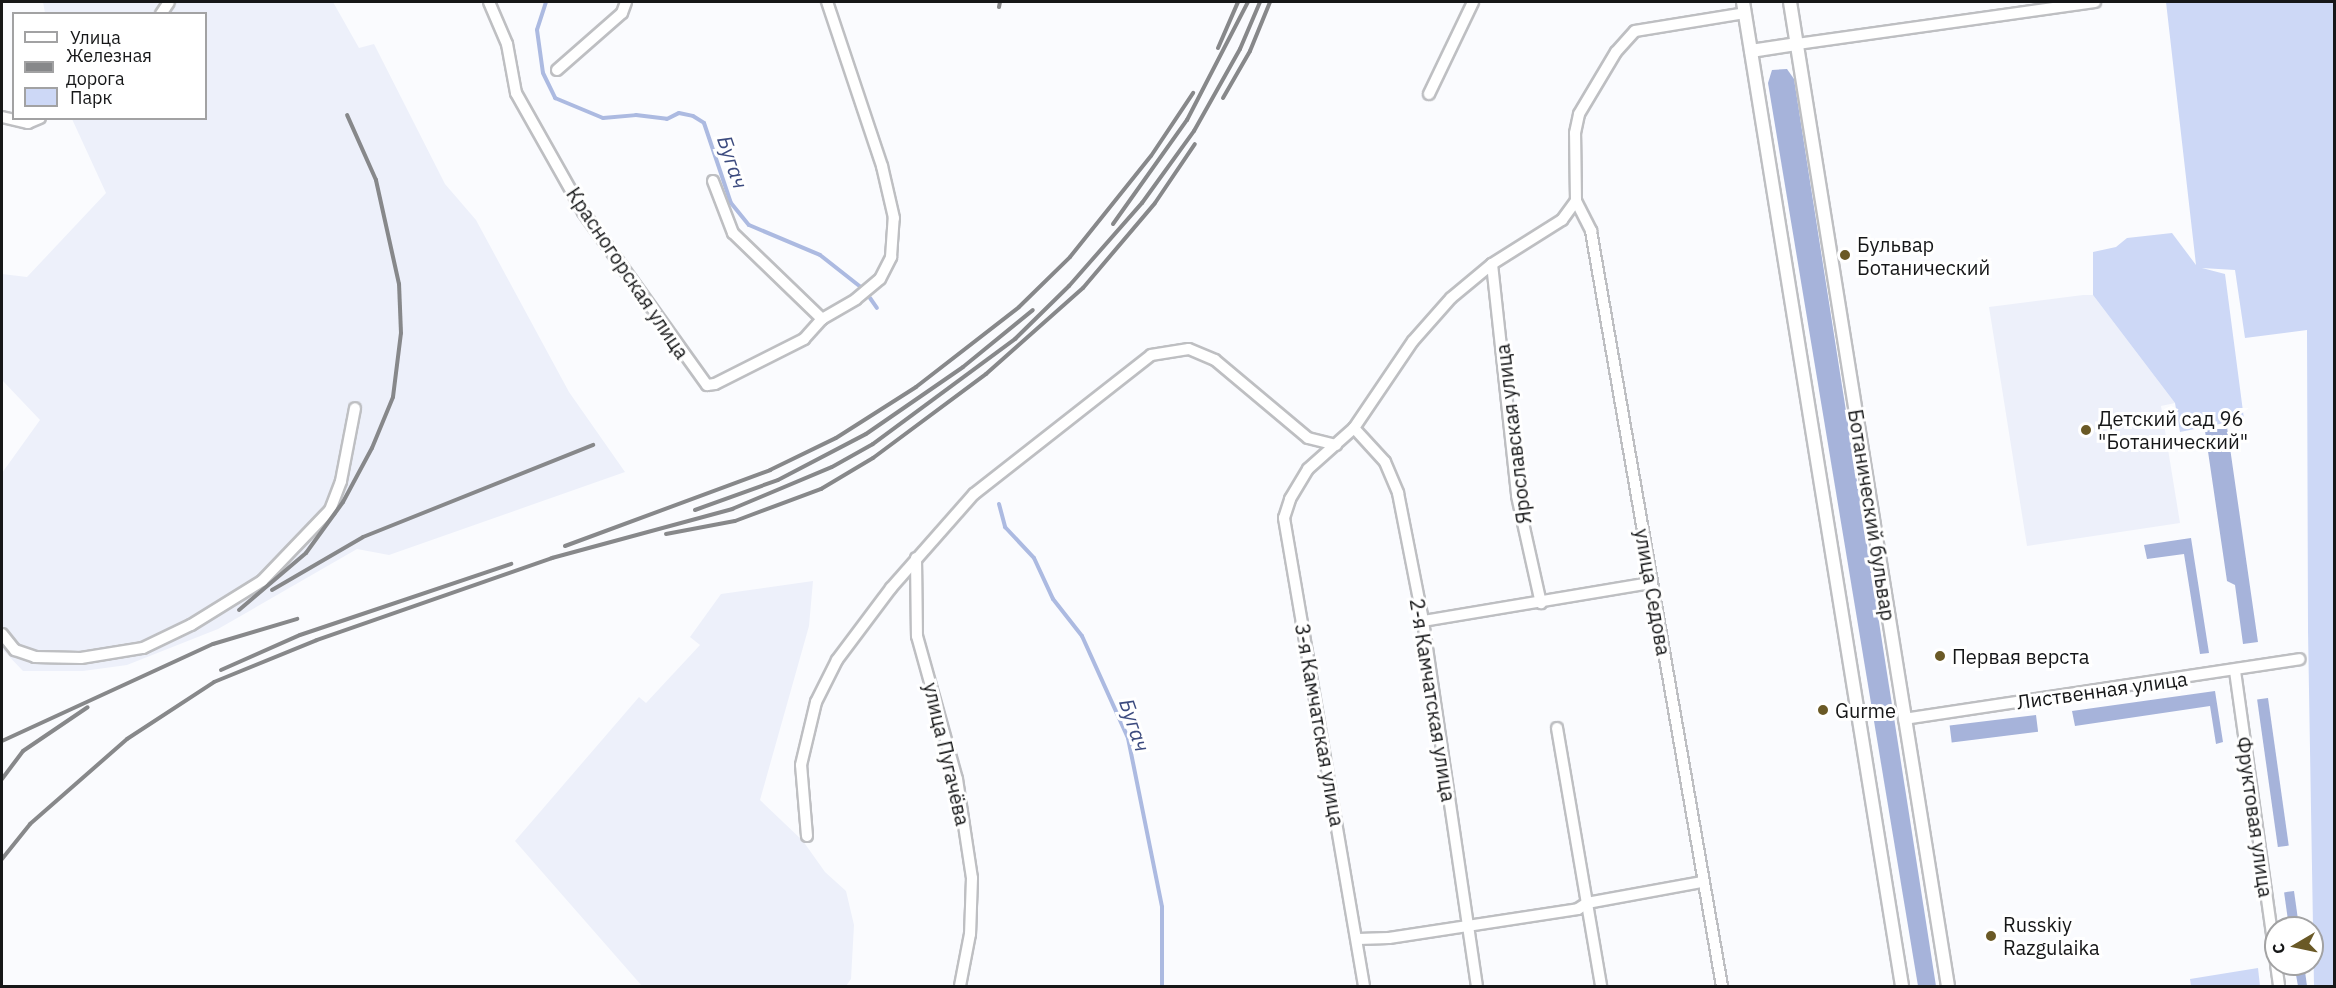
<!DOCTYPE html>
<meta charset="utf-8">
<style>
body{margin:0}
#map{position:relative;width:2336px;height:988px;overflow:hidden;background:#fafbfe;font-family:"IBM Plex Sans",sans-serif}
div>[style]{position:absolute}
.built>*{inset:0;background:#edf0fa}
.green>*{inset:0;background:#cdd8f6}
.forest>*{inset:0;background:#a6b3da;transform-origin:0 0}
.stream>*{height:4px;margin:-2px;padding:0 2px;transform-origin:2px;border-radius:2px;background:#acbae1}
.roads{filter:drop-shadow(2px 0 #bebfc2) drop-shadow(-2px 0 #bebfc2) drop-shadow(0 2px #bebfc2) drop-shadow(0 -2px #bebfc2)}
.minor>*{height:10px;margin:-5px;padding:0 5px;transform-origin:5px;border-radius:5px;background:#fff}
.tertiary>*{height:12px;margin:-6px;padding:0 6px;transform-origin:6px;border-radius:6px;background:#fff}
.rail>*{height:4px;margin:-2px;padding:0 2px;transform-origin:2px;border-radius:2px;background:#87888a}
.dots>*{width:16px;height:16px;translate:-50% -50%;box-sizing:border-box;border:3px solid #fff;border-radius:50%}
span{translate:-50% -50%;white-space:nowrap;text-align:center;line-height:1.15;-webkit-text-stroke:6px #fff;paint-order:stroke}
.poi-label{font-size:20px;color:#161718}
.left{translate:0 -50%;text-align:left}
.street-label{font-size:20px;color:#161718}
.water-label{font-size:21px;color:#3c4b7f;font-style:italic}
.frame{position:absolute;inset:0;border:3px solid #161718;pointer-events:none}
.legend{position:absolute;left:12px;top:12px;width:195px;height:108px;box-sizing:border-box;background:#fff;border:2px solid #a2a2a3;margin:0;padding:8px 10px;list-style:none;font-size:18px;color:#161718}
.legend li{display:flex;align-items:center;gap:12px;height:30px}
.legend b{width:30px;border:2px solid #a2a2a3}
.north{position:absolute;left:2264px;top:916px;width:60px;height:60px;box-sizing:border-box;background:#fff;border:2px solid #a2a2a3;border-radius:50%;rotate:261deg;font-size:16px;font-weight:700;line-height:24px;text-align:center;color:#161718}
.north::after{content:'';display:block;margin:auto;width:21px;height:27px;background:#6a5926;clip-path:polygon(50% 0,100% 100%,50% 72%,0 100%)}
</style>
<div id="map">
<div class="built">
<i style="clip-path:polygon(43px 2px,333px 2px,359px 48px,374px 44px,445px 184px,476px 220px,569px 392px,625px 472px,389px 555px,357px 549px,218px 629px,127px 665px,83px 671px,23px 671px,2px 649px,2px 473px,40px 420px,2px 380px,2px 274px,27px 277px,106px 193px,72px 119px,206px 118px,206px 14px,45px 13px)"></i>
<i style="clip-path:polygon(2083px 295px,2093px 295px,2175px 403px,2161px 406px,2180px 523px,2027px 546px,1989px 307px)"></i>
<i style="clip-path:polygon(813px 581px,809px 626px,760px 800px,803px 841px,825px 872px,846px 891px,854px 925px,851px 979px,846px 986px,642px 986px,515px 841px,639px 697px,646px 703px,700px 645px,690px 637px,721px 594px)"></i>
</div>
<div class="green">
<i style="clip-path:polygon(2166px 2px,2334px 2px,2334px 986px,2314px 986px,2308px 631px,2307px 330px,2245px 338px,2235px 270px,2202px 268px,2225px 274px,2244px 419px,2180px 432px,2175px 403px,2093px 295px,2093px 252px,2116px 247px,2127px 238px,2172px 233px,2196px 265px)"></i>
<i style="clip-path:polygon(2258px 968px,2260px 986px,2191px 986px,2190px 979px)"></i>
</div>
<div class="forest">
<i style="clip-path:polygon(1787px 69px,1794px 79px,1936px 986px,1918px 986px,1768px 83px,1772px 70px)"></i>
<i style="clip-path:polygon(2227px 427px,2258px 642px,2243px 644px,2235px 585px,2227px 581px,2205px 431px)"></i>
<i style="clip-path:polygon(2191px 538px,2209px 653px,2200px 654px,2184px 554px,2147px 559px,2144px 545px)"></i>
<i style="clip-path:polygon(2215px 691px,2223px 742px,2216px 744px,2210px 706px,2075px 726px,2072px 711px)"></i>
<i style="left:2268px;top:698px;width:149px;height:11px;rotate:82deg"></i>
<i style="left:2036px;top:715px;width:17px;height:87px;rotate:83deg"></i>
<i style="left:2294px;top:891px;width:37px;height:10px;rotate:82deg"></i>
<i style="clip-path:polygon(2294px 964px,2304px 964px,2307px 986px,2298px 986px)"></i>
</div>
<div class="stream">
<i style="left:546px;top:2px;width:29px;rotate:108deg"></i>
<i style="left:537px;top:30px;width:43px;rotate:82.1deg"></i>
<i style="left:543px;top:73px;width:28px;rotate:64deg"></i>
<i style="left:555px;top:98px;width:52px;rotate:22.6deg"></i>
<i style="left:603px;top:118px;width:33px;rotate:-5deg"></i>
<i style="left:636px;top:115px;width:31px;rotate:7deg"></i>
<i style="left:667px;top:119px;width:13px;rotate:-27deg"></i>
<i style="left:679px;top:113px;width:14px;rotate:12deg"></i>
<i style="left:693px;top:116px;width:13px;rotate:32deg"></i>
<i style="left:704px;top:123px;width:84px;rotate:71.4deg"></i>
<i style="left:731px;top:203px;width:28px;rotate:51deg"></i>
<i style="left:749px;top:225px;width:77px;rotate:22.9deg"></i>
<i style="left:820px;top:255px;width:53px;rotate:38.2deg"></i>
<i style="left:870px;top:298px;width:12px;rotate:55deg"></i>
<i style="left:999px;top:504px;width:24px;rotate:75deg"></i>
<i style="left:1005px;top:527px;width:42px;rotate:46.9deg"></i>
<i style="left:1034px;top:558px;width:45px;rotate:65.1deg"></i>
<i style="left:1053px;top:599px;width:47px;rotate:51.9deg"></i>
<i style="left:1082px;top:636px;width:112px;rotate:65.7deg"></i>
<i style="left:1128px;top:738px;width:172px;rotate:78.6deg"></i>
<i style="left:1162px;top:907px;width:79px;rotate:90deg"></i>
</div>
<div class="roads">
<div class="minor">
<i style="left:489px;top:2px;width:46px;rotate:66.8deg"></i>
<i style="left:507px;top:44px;width:50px;rotate:79.6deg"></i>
<i style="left:516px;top:93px;width:137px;rotate:60.6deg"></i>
<i style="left:583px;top:212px;width:213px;rotate:54.4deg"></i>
<i style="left:707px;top:385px;width:8px;rotate:-7deg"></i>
<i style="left:715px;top:384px;width:100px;rotate:-26.8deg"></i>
<i style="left:804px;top:339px;width:27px;rotate:-48deg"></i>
<i style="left:822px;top:319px;width:39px;rotate:-30deg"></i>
<i style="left:856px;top:299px;width:31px;rotate:-40deg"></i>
<i style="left:880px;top:279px;width:25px;rotate:-63deg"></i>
<i style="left:891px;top:257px;width:39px;rotate:-86deg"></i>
<i style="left:894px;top:218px;width:53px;rotate:-103deg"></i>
<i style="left:882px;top:166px;width:173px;rotate:-108.5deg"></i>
<i style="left:161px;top:14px;width:14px;rotate:-56deg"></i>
<i style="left:1797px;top:44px;width:301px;rotate:-8deg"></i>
<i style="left:557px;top:70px;width:86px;rotate:-41.2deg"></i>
<i style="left:622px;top:13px;width:12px;rotate:-70deg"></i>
<i style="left:1429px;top:94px;width:102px;rotate:-64.4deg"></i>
<i style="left:2px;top:117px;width:27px;rotate:13deg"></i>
<i style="left:28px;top:123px;width:13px;rotate:-23deg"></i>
<i style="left:713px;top:181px;width:56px;rotate:69deg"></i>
<i style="left:733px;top:233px;width:124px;rotate:44deg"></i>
<i style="left:1576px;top:201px;width:34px;rotate:63deg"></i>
<i style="left:1591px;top:231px;width:766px;rotate:80.16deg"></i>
<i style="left:1492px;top:264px;width:233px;rotate:83.8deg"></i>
<i style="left:1517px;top:496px;width:110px;rotate:77.4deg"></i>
<i style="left:1354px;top:428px;width:46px;rotate:47.6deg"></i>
<i style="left:1385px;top:462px;width:34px;rotate:67deg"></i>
<i style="left:1398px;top:493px;width:130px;rotate:78.9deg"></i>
<i style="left:1423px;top:621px;width:369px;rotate:81.6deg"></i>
<i style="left:916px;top:558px;width:78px;rotate:89.3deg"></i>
<i style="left:917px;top:636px;width:148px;rotate:74.4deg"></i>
<i style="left:957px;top:779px;width:100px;rotate:81.4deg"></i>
<i style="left:972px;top:878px;width:56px;rotate:92deg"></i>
<i style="left:970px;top:934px;width:53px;rotate:100.9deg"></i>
<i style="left:1423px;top:621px;width:230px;rotate:-9.5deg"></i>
<i style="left:2px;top:634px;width:21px;rotate:51deg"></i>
<i style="left:15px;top:650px;width:21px;rotate:19deg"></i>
<i style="left:35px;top:657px;width:46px;rotate:1.2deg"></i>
<i style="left:81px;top:658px;width:63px;rotate:-9.2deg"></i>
<i style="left:143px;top:648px;width:53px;rotate:-25.6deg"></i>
<i style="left:191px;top:625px;width:84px;rotate:-31.8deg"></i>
<i style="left:262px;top:581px;width:98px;rotate:-46.2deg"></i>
<i style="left:330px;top:510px;width:31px;rotate:-69deg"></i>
<i style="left:341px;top:481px;width:74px;rotate:-79.1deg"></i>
<i style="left:2235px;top:671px;width:295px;rotate:82deg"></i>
<i style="left:1904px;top:719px;width:400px;rotate:-8.6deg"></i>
<i style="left:1557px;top:728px;width:262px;rotate:80.3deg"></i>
<i style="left:807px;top:836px;width:71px;rotate:-94.8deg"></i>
<i style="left:801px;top:765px;width:65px;rotate:-76.6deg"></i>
<i style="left:816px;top:702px;width:47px;rotate:-63.4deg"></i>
<i style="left:837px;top:660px;width:90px;rotate:-53.1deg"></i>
<i style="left:891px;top:588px;width:125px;rotate:-48.6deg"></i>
<i style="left:974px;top:494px;width:225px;rotate:-38.1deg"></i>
<i style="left:1151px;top:355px;width:38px;rotate:-9deg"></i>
<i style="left:1189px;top:349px;width:28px;rotate:23deg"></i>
<i style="left:1215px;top:360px;width:121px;rotate:40deg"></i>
<i style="left:1308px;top:438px;width:29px;rotate:14deg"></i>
<i style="left:1358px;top:939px;width:31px;rotate:-2deg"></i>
<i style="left:1389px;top:938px;width:191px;rotate:-8.7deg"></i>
<i style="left:1578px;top:909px;width:11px;rotate:-34deg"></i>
<i style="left:1587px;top:903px;width:116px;rotate:-10.4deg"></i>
<i style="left:2276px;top:964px;width:22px;rotate:82deg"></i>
<i style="left:1364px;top:986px;width:475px;rotate:-99.7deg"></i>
<i style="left:1284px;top:518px;width:20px;rotate:-72deg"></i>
<i style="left:1290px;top:499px;width:35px;rotate:-59deg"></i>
<i style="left:1308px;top:469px;width:62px;rotate:-41.7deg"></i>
<i style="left:1354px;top:428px;width:105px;rotate:-55.9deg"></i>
<i style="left:1413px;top:341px;width:57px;rotate:-48.5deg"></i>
<i style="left:1451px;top:298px;width:53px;rotate:-39.7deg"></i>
<i style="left:1492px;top:264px;width:83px;rotate:-32.2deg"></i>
<i style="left:1562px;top:220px;width:24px;rotate:-54deg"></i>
<i style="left:1576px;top:201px;width:68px;rotate:-90.8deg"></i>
<i style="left:1575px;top:133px;width:19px;rotate:-78deg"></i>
<i style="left:1579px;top:114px;width:72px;rotate:-59.2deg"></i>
<i style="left:1616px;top:52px;width:28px;rotate:-48deg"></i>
<i style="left:1635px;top:31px;width:111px;rotate:-9.3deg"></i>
</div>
<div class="tertiary">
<i style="left:1743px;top:2px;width:997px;rotate:80.82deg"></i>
<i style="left:1790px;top:2px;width:997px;rotate:80.88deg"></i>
<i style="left:1751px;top:51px;width:47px;rotate:-8.7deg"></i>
</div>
</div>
<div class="rail">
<i style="left:999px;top:7px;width:5px;rotate:-79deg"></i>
<i style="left:1218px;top:48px;width:50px;rotate:-66.5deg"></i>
<i style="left:1223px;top:98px;width:54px;rotate:-60.1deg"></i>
<i style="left:1250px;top:51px;width:53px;rotate:-67.8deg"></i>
<i style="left:1113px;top:224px;width:128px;rotate:-54.6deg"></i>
<i style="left:1187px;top:120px;width:133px;rotate:-62.7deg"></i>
<i style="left:695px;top:510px;width:88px;rotate:-19.9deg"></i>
<i style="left:778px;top:480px;width:99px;rotate:-27.6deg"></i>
<i style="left:866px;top:434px;width:118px;rotate:-34.6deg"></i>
<i style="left:963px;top:367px;width:90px;rotate:-39.2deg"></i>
<i style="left:666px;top:534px;width:70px;rotate:-10.7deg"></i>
<i style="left:735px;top:521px;width:92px;rotate:-20.4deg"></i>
<i style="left:821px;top:489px;width:61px;rotate:-30.8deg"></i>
<i style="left:873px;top:458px;width:141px;rotate:-36.6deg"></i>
<i style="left:986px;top:374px;width:130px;rotate:-41.6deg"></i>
<i style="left:1083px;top:288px;width:111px;rotate:-49.7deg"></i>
<i style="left:1155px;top:203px;width:71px;rotate:-55.9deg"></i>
<i style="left:565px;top:546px;width:219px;rotate:-20.3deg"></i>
<i style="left:770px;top:470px;width:73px;rotate:-25.9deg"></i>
<i style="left:836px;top:438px;width:95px;rotate:-32.5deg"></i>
<i style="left:916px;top:387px;width:130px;rotate:-37.8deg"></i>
<i style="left:1019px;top:307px;width:71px;rotate:-44.4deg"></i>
<i style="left:1070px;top:257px;width:129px;rotate:-51.3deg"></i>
<i style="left:1151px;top:156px;width:76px;rotate:-56.3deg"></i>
<i style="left:272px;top:590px;width:105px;rotate:-30.2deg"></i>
<i style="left:363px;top:537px;width:248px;rotate:-21.8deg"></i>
<i style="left:239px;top:610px;width:88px;rotate:-40.4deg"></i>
<i style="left:306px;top:553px;width:63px;rotate:-54deg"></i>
<i style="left:343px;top:502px;width:61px;rotate:-61.8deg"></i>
<i style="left:372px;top:448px;width:55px;rotate:-67.6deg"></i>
<i style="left:393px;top:397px;width:64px;rotate:-82.9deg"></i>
<i style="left:401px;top:333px;width:49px;rotate:-92.3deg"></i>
<i style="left:399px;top:284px;width:107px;rotate:-102.5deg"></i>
<i style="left:376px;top:180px;width:71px;rotate:-114deg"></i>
<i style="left:221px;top:670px;width:86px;rotate:-23.9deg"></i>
<i style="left:300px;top:635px;width:223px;rotate:-18.6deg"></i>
<i style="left:2px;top:741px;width:232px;rotate:-24.7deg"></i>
<i style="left:213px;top:644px;width:88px;rotate:-16.6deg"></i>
<i style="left:2px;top:779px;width:35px;rotate:-53deg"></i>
<i style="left:23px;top:751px;width:78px;rotate:-34.1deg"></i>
<i style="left:2px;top:859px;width:45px;rotate:-51.3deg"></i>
<i style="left:30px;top:824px;width:129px;rotate:-41.2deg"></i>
<i style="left:127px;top:739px;width:104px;rotate:-33.2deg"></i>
<i style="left:214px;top:682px;width:111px;rotate:-22.2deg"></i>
<i style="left:317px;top:640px;width:249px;rotate:-19.2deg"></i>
<i style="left:552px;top:558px;width:187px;rotate:-15.2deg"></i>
<i style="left:732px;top:509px;width:108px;rotate:-22.8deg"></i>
<i style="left:832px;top:467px;width:47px;rotate:-29.3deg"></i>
<i style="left:873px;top:444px;width:177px;rotate:-36.5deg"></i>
<i style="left:1015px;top:339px;width:76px;rotate:-44.5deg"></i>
<i style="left:1069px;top:286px;width:111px;rotate:-48.7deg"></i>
<i style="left:1142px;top:203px;width:89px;rotate:-54.2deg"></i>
<i style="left:1194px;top:131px;width:94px;rotate:-60.7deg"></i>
<i style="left:1240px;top:49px;width:51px;rotate:-66.9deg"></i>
</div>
<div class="dots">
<i style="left:1845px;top:255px;background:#6a5926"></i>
<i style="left:2086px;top:430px;background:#6a5926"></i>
<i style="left:1940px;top:656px;background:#6a5926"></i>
<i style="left:1823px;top:710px;background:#6a5926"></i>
<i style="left:1991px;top:936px;background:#6a5926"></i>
</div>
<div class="poi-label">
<span class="left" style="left:1857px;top:256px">Бульвар<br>Ботанический</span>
<span class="left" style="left:2098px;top:430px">Детский сад 96<br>"Ботанический"</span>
<span class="left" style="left:1952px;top:656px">Первая верста</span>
<span class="left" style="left:1835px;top:710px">Gurme</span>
<span class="left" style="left:2003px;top:936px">Russkiy<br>Razgulaika</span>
</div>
<div class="street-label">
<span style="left:628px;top:273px;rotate:56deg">Красногорская улица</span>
<span style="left:1513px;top:434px;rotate:-97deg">Ярославская улица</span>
<span style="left:1872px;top:515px;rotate:81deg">Ботанический бульвар</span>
<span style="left:1653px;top:592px;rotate:80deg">улица Седова</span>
<span style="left:2102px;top:690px;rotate:-8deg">Лиственная улица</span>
<span style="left:1433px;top:700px;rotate:81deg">2-я Камчатская улица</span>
<span style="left:1320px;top:725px;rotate:80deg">3-я Камчатская улица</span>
<span style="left:947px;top:754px;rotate:77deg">улица Пугачёва</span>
<span style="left:2255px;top:817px;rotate:82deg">Фруктовая улица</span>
</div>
<div class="water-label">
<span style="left:733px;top:162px;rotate:71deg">Бугач</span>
<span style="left:1135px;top:725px;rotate:71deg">Бугач</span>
</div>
<div class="frame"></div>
<ul class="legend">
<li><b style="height:8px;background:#fff"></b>Улица</li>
<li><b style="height:8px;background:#87888a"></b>Железная дорога</li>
<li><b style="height:16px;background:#cdd8f6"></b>Парк</li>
</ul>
<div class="north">С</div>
</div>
